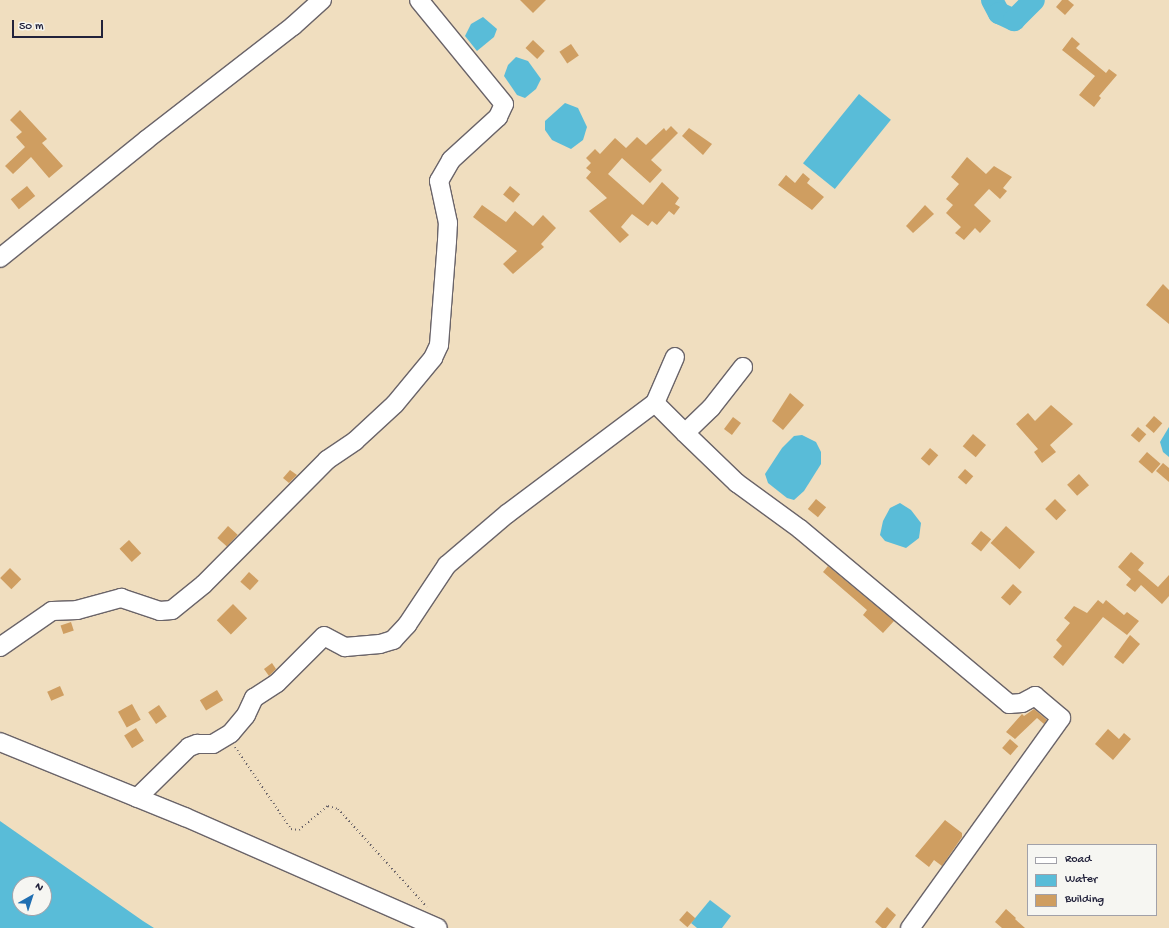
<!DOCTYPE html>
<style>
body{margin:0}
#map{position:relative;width:1169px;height:928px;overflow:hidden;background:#f0debf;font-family:"Gochi Hand",sans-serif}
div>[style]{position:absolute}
.water>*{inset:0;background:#59bcd8;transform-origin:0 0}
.river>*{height:22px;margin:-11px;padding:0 11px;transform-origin:11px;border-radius:11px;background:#59bcd8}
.building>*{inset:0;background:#cf9e61;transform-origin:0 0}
.path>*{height:2px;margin-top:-1px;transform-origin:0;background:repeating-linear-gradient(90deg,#6a6469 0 1px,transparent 0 4px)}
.roads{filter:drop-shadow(1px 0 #6a6469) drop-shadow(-1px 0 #6a6469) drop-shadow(0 1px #6a6469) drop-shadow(0 -1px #6a6469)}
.minor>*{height:18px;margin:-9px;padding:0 9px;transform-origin:9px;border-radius:9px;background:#fff}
span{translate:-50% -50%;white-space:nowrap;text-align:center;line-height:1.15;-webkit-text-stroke:3.5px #f6f6f2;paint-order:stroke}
.legend{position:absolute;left:1027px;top:844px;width:130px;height:72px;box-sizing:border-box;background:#f6f6f2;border:1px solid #a1a1a9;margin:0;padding:5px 7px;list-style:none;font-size:12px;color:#22223b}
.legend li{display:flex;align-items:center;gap:8px;height:20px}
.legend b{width:20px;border:1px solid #a1a1a9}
.north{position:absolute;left:12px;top:876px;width:40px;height:40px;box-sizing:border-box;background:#f6f6f2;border:1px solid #a1a1a9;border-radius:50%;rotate:39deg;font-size:11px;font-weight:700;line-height:16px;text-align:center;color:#22223b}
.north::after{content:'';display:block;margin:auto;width:14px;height:18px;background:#1f6fb2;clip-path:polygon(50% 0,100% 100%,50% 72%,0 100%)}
.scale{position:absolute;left:12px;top:20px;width:91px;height:18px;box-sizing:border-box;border:2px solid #22223b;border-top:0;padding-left:5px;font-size:12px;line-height:14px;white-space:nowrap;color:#22223b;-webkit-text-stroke:3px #f6f6f2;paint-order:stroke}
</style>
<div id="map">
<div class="water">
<i style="clip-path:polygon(483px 17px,497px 29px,494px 37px,477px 51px,465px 36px,471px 24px)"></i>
<i style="clip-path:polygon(516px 57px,528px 61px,541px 79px,536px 89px,525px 98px,517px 95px,504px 76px,508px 65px)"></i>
<i style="left:859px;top:94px;width:41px;height:89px;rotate:39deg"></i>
<i style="clip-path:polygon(565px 103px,578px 108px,587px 127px,583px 140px,571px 149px,552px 140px,545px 130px,545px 121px)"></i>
<i style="clip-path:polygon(1169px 427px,1169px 457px,1163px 452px,1160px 442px)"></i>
<i style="clip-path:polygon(802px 435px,816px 442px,821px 452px,821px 464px,804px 491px,794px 500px,787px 498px,768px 483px,765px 474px,782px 448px,794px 436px)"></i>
<i style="clip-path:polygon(900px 503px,911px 510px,921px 523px,919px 538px,906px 548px,885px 541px,880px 535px,883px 521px,890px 508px)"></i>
<i style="clip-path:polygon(evenodd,0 821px,143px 921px,154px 928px,0 928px,0 821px,20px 884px,44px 884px,44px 908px,20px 908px,20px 884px)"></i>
<i style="clip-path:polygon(710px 900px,731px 916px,722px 928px,697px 928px,691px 923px)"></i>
</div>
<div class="river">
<i style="left:992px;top:0;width:15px;rotate:62deg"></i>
<i style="left:999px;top:13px;width:17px;rotate:25deg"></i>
<i style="left:1014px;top:20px;width:28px;rotate:-45deg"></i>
</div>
<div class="building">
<i style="clip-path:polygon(520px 0,546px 0,533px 13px)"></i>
<i style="clip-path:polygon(1062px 0,1068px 0,1074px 5px,1065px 15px,1056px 7px)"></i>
<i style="clip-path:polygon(1072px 37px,1080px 44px,1076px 48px,1106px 73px,1109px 69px,1117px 75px,1099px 96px,1101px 98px,1094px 107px,1079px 95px,1095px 76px,1062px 50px)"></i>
<i style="left:533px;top:40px;width:16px;height:11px;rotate:43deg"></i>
<i style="left:571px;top:44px;width:14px;height:14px;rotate:56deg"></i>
<i style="clip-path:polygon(20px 110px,47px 139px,42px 143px,63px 166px,49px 178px,31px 157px,13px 174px,5px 166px,25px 147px,16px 137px,22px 132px,10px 120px)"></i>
<i style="clip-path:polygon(671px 126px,678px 133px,651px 160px,662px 170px,650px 183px,622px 158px,608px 174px,643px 205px,662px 182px,679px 198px,675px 204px,680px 207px,674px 215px,669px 211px,657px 225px,652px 221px,648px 226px,632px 214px,621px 227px,629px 235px,620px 243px,589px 211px,607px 198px,586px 178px,591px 172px,586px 168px,591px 163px,586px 158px,595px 149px,600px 154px,615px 138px,626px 148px,637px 137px,646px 145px,664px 128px,666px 131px)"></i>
<i style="clip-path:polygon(689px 128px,712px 144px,703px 155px,682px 136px)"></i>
<i style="clip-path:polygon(967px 157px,986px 174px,994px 166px,1012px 177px,1003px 188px,1007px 191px,1000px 199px,989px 189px,974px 205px,991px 221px,980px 233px,975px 228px,964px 240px,955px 233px,961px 227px,946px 213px,953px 205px,946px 199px,959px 184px,951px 177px)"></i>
<i style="clip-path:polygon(803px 173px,810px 179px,807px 183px,824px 197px,812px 210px,778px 185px,786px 175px,795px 183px)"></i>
<i style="left:27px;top:186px;width:13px;height:21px;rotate:51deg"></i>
<i style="left:510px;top:186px;width:13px;height:11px;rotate:39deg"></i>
<i style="clip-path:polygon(482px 205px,506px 222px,515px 211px,533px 226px,543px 215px,556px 228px,541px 244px,544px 247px,513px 274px,503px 264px,517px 251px,473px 217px)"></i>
<i style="clip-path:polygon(925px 205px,934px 214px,913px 233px,906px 226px)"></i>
<i style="clip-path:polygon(1163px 284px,1169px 290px,1169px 324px,1146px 305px)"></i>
<i style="clip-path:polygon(790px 393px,804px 405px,783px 430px,772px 421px)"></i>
<i style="clip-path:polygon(1051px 405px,1073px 424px,1050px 445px,1056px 452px,1042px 463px,1034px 452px,1038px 449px,1016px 424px,1028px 413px,1035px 421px)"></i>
<i style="left:1154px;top:416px;width:11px;height:13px;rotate:41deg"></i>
<i style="left:733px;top:417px;width:10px;height:15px;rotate:37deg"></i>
<i style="left:1138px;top:427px;width:11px;height:11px;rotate:41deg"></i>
<i style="left:973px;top:434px;width:17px;height:16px;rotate:40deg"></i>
<i style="left:930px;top:448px;width:11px;height:14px;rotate:41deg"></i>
<i style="left:1147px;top:452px;width:18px;height:13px;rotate:41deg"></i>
<i style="clip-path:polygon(1163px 463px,1169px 468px,1169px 482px,1156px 471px)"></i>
<i style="left:965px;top:469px;width:11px;height:11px;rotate:41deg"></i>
<i style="clip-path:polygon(290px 470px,297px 475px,289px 483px,283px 478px)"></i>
<i style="left:1079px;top:474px;width:15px;height:16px;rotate:48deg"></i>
<i style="left:816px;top:499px;width:13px;height:13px;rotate:39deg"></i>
<i style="left:1055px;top:499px;width:16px;height:14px;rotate:45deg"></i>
<i style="left:228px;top:526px;width:13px;height:16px;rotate:42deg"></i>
<i style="left:1006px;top:526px;width:39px;height:23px;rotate:42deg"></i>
<i style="left:981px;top:531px;width:13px;height:16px;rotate:39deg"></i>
<i style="left:129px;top:540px;width:18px;height:13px;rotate:47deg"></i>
<i style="clip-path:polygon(1131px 552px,1144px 563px,1138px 570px,1158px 587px,1169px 575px,1169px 596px,1162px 604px,1141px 585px,1135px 592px,1126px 585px,1131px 579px,1118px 567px)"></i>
<i style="clip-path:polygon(828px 566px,894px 621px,883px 633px,863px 615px,867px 610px,823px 572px)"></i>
<i style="left:10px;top:568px;width:16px;height:14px;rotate:45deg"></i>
<i style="left:249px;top:572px;width:13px;height:13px;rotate:42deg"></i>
<i style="left:1013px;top:584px;width:12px;height:18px;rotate:42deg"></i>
<i style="clip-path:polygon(1098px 600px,1103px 604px,1106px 600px,1124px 615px,1127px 612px,1139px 621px,1127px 635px,1103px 617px,1063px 666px,1053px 657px,1062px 646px,1056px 640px,1070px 623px,1064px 618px,1074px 606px,1087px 613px)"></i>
<i style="left:233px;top:604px;width:20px;height:23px;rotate:45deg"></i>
<i style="left:71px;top:622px;width:9px;height:11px;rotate:72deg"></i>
<i style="clip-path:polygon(1130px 635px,1140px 644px,1123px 664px,1114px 657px)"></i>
<i style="clip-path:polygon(272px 663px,276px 669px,269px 676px,264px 669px)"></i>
<i style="left:60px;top:686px;width:10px;height:14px;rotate:66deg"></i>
<i style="left:217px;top:690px;width:12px;height:20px;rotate:59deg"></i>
<i style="left:132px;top:704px;width:18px;height:16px;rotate:61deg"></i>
<i style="left:159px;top:705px;width:14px;height:13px;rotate:56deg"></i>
<i style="clip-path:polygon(1034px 709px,1047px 720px,1044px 724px,1037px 718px,1015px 739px,1006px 732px,1022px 714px,1024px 716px)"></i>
<i style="left:136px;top:728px;width:15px;height:14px;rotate:58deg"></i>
<i style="clip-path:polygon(1108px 729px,1119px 739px,1124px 733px,1131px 739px,1113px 760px,1095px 744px)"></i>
<i style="left:1010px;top:739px;width:11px;height:12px;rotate:41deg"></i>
<i style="clip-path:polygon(945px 820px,962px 833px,962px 837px,942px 866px,934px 860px,929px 867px,915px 856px)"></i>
<i style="clip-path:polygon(887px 907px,896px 915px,886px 928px,882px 928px,875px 922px)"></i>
<i style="clip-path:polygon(1006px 909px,1016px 918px,1015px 919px,1025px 928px,1002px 928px,995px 922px)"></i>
<i style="left:687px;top:911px;width:11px;height:12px;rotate:41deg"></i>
</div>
<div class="path">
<i style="left:235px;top:747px;width:99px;rotate:55.7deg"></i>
<i style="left:291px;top:829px;width:8px;rotate:7deg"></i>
<i style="left:299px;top:830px;width:38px;rotate:-40deg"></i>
<i style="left:328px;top:806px;width:10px;rotate:17deg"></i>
<i style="left:338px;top:809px;width:132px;rotate:47.8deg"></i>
</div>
<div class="roads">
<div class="minor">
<i style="left:0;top:258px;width:188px;rotate:-38.9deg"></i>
<i style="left:146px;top:140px;width:186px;rotate:-37.8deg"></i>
<i style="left:293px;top:26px;width:39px;rotate:-42deg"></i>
<i style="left:655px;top:403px;width:42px;rotate:45deg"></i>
<i style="left:685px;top:433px;width:36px;rotate:-44deg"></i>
<i style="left:711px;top:408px;width:52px;rotate:-52deg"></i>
<i style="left:685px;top:433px;width:72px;rotate:43.9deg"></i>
<i style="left:737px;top:483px;width:78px;rotate:36.1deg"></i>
<i style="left:800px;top:529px;width:273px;rotate:39.9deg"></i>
<i style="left:1009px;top:704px;width:13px;rotate:-4deg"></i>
<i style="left:1022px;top:703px;width:15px;rotate:-28deg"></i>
<i style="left:1035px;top:696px;width:34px;rotate:40deg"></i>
<i style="left:1061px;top:718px;width:259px;rotate:125.7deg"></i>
<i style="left:0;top:647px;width:63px;rotate:-34.7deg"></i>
<i style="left:52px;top:611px;width:25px;rotate:-2deg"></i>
<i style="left:77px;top:610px;width:46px;rotate:-15.3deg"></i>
<i style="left:121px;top:598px;width:41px;rotate:18.4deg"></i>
<i style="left:160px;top:611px;width:12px;rotate:-5deg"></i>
<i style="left:172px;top:610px;width:41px;rotate:-39.1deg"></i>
<i style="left:204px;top:584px;width:175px;rotate:-45.2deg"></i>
<i style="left:327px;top:460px;width:34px;rotate:-34deg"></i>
<i style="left:355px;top:441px;width:54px;rotate:-42.8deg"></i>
<i style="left:395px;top:404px;width:60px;rotate:-50.4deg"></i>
<i style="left:433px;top:358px;width:14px;rotate:-65deg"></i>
<i style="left:439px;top:345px;width:104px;rotate:-85.6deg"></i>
<i style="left:447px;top:241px;width:18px;rotate:-87deg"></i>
<i style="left:448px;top:223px;width:43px;rotate:-102.1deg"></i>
<i style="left:439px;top:181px;width:24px;rotate:-60deg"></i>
<i style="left:451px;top:160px;width:64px;rotate:-42.5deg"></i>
<i style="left:498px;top:117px;width:14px;rotate:-65deg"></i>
<i style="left:504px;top:104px;width:134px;rotate:-129.3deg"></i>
<i style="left:0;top:742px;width:200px;rotate:22.1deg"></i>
<i style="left:185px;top:817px;width:276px;rotate:23.7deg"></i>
<i style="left:137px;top:798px;width:73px;rotate:-44.4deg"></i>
<i style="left:189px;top:747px;width:9px;rotate:-21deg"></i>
<i style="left:197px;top:744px;width:16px"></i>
<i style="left:213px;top:744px;width:21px;rotate:-31deg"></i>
<i style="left:231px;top:733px;width:23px;rotate:-50deg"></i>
<i style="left:246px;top:715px;width:19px;rotate:-65deg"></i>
<i style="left:254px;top:698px;width:27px;rotate:-33deg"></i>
<i style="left:277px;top:683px;width:66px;rotate:-45deg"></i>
<i style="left:324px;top:636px;width:24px;rotate:28deg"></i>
<i style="left:345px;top:647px;width:35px;rotate:-5deg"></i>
<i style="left:380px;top:644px;width:14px;rotate:-17deg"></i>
<i style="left:393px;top:640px;width:21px;rotate:-47deg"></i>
<i style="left:407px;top:625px;width:72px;rotate:-56.3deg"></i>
<i style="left:447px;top:565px;width:79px;rotate:-40.4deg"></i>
<i style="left:507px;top:514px;width:185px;rotate:-36.9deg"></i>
<i style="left:655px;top:403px;width:50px;rotate:-66.5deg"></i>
</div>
</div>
<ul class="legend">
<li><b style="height:5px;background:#fff"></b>Road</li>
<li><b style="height:11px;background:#59bcd8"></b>Water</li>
<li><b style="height:11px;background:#cf9e61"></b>Building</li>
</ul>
<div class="north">N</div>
<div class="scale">50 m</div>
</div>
